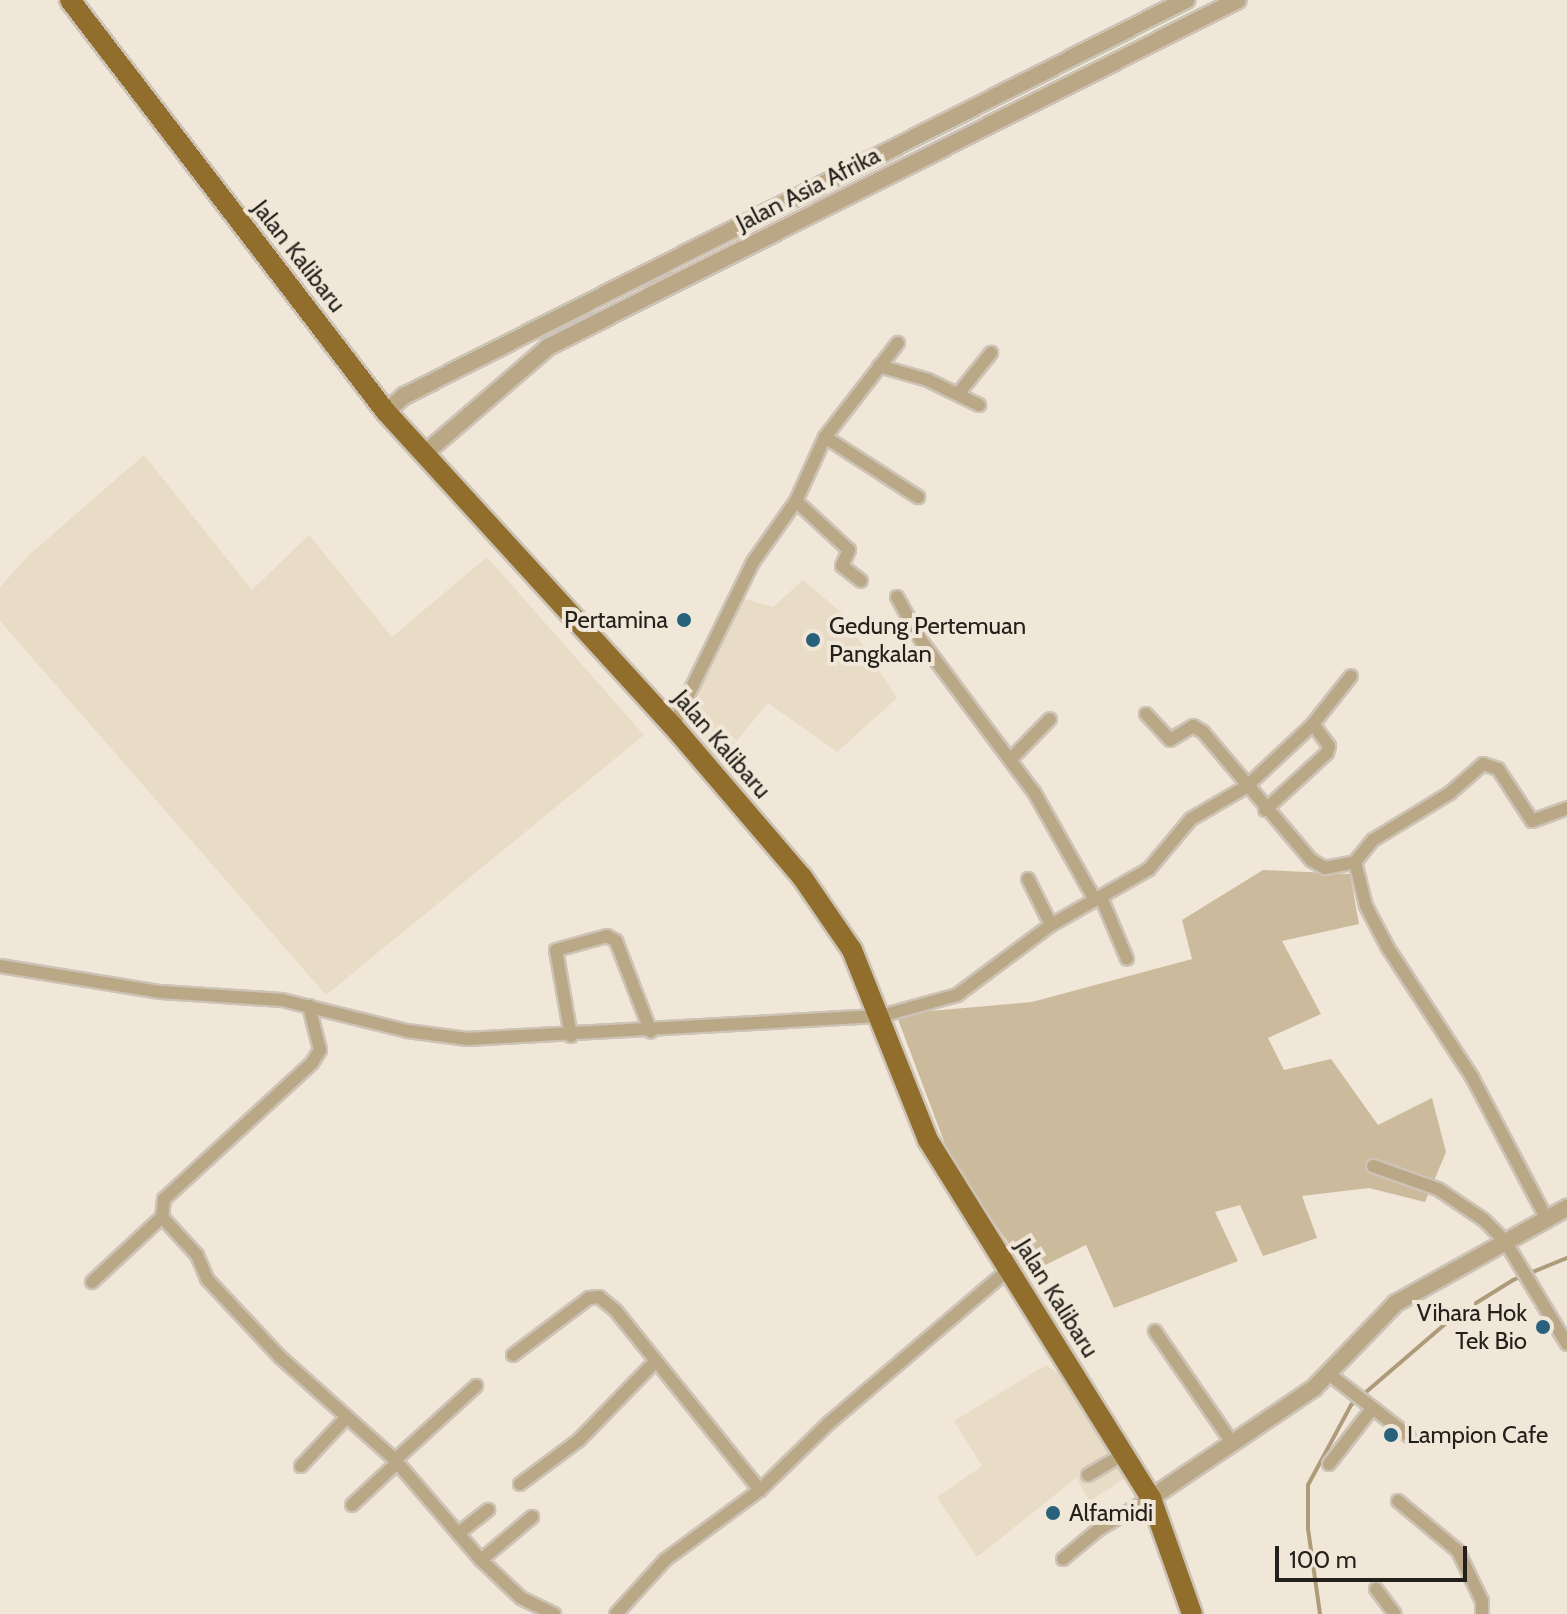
<!DOCTYPE html>
<style>
body{margin:0}
#map{position:relative;width:1567px;height:1614px;overflow:hidden;background:#f1e7d8;font-family:Cabin,sans-serif}
div>[style]{position:absolute}
.built>*{inset:0;background:#e9dcc6}
.green>*{inset:0;background:#ccba9c}
.stream>*{height:4px;margin:-2px;padding:0 2px;transform-origin:2px;border-radius:2px;background:#ae9b7a}
.roads{filter:drop-shadow(2px 0 #ccc3b6) drop-shadow(-2px 0 #ccc3b6) drop-shadow(0 2px #ccc3b6) drop-shadow(0 -2px #ccc3b6)}
.minor>*{height:12px;margin:-6px;padding:0 6px;transform-origin:6px;border-radius:6px;background:#baa786}
.tertiary>*{height:16px;margin:-8px;padding:0 8px;transform-origin:8px;border-radius:8px;background:#baa786}
.primary>*{height:20px;margin:-10px;padding:0 10px;transform-origin:10px;border-radius:10px;background:#916e2b}
.dots>*{width:22px;height:22px;translate:-50% -50%;box-sizing:border-box;border:4px solid #f1e7d8;border-radius:50%}
span{translate:-50% -50%;white-space:nowrap;text-align:center;line-height:1.15;-webkit-text-stroke:8px #f1e7d8;paint-order:stroke}
.street-label{font-size:24px;color:#24201b}
.poi-label{font-size:24px;color:#24201b}
.right{translate:-100% -50%;text-align:right}
.left{translate:0 -50%;text-align:left}
.scale{position:absolute;left:1275px;top:1546px;width:192px;height:36px;box-sizing:border-box;border:4px solid #24201b;border-top:0;padding-left:10px;font-size:24px;line-height:28px;white-space:nowrap;color:#24201b;-webkit-text-stroke:6px #f1e7d8;paint-order:stroke}
</style>
<div id="map">
<div class="built">
<i style="clip-path:polygon(144px 455px,252px 590px,309px 535px,392px 637px,487px 557px,644px 735px,326px 995px,0 621px,0 587px,30px 554px)"></i>
<i style="clip-path:polygon(803px 580px,842px 613px,897px 698px,837px 752px,768px 703px,716px 766px,677px 726px,738px 597px,773px 607px)"></i>
<i style="clip-path:polygon(1046px 1365px,1071px 1382px,1128px 1476px,1090px 1501px,1076px 1478px,977px 1557px,937px 1497px,982px 1466px,954px 1421px)"></i>
</div>
<div class="green">
<i style="clip-path:polygon(1263px 870px,1350px 874px,1359px 924px,1282px 941px,1321px 1014px,1268px 1038px,1284px 1070px,1331px 1059px,1378px 1125px,1432px 1098px,1446px 1152px,1425px 1202px,1369px 1188px,1302px 1196px,1317px 1238px,1263px 1256px,1240px 1205px,1215px 1212px,1238px 1261px,1114px 1308px,1086px 1245px,1029px 1273px,951px 1160px,896px 1014px,1032px 1002px,1192px 959px,1182px 920px)"></i>
</div>
<div class="stream">
<i style="left:1320px;top:1614px;width:86px;rotate:-98deg"></i>
<i style="left:1308px;top:1529px;width:44px;rotate:-90deg"></i>
<i style="left:1308px;top:1485px;width:91px;rotate:-61.7deg"></i>
<i style="left:1351px;top:1405px;width:133px;rotate:-40.7deg"></i>
<i style="left:1452px;top:1318px;width:72px;rotate:-31.9deg"></i>
<i style="left:1513px;top:1280px;width:58px;rotate:-22.2deg"></i>
</div>
<div class="roads">
<div class="minor">
<i style="left:879px;top:366px;width:51px;rotate:15.9deg"></i>
<i style="left:928px;top:380px;width:57px;rotate:26.1deg"></i>
<i style="left:958px;top:394px;width:53px;rotate:-51.2deg"></i>
<i style="left:825px;top:437px;width:111px;rotate:32.8deg"></i>
<i style="left:796px;top:501px;width:72px;rotate:42.8deg"></i>
<i style="left:849px;top:550px;width:17px;rotate:114deg"></i>
<i style="left:842px;top:566px;width:24px;rotate:38deg"></i>
<i style="left:897px;top:597px;width:51px;rotate:60.9deg"></i>
<i style="left:922px;top:642px;width:187px;rotate:53.3deg"></i>
<i style="left:1034px;top:792px;width:124px;rotate:60.5deg"></i>
<i style="left:1146px;top:714px;width:35px;rotate:47deg"></i>
<i style="left:1170px;top:740px;width:27px;rotate:-31deg"></i>
<i style="left:1193px;top:726px;width:12px;rotate:31deg"></i>
<i style="left:1203px;top:732px;width:167px;rotate:49.8deg"></i>
<i style="left:1311px;top:860px;width:16px;rotate:30deg"></i>
<i style="left:1325px;top:868px;width:31px;rotate:-11deg"></i>
<i style="left:1355px;top:862px;width:45px;rotate:76deg"></i>
<i style="left:1366px;top:906px;width:47px;rotate:62.4deg"></i>
<i style="left:1388px;top:948px;width:154px;rotate:56.9deg"></i>
<i style="left:1472px;top:1077px;width:161px;rotate:62.2deg"></i>
<i style="left:673px;top:726px;width:182px;rotate:-64deg"></i>
<i style="left:753px;top:562px;width:75px;rotate:-54.8deg"></i>
<i style="left:796px;top:501px;width:70px;rotate:-65.6deg"></i>
<i style="left:825px;top:437px;width:119px;rotate:-52.2deg"></i>
<i style="left:1010px;top:760px;width:57px;rotate:-45.7deg"></i>
<i style="left:1265px;top:810px;width:84px;rotate:-42.6deg"></i>
<i style="left:1327px;top:753px;width:7px;rotate:-74deg"></i>
<i style="left:1329px;top:746px;width:27px;rotate:-126deg"></i>
<i style="left:1355px;top:862px;width:28px;rotate:-51deg"></i>
<i style="left:1373px;top:840px;width:90px;rotate:-31.4deg"></i>
<i style="left:1450px;top:793px;width:44px;rotate:-41.3deg"></i>
<i style="left:1483px;top:764px;width:16px;rotate:18deg"></i>
<i style="left:1498px;top:769px;width:62px;rotate:56.8deg"></i>
<i style="left:1532px;top:821px;width:37px;rotate:-20deg"></i>
<i style="left:1028px;top:879px;width:51px;rotate:63.4deg"></i>
<i style="left:1101px;top:897px;width:67px;rotate:67.2deg"></i>
<i style="left:0;top:966px;width:163px;rotate:9.2deg"></i>
<i style="left:161px;top:992px;width:121px;rotate:3.8deg"></i>
<i style="left:282px;top:1000px;width:129px;rotate:13.9deg"></i>
<i style="left:407px;top:1031px;width:61px;rotate:7.6deg"></i>
<i style="left:467px;top:1039px;width:415px;rotate:-3.2deg"></i>
<i style="left:881px;top:1016px;width:79px;rotate:-15.4deg"></i>
<i style="left:957px;top:995px;width:117px;rotate:-36.7deg"></i>
<i style="left:1051px;top:925px;width:113px;rotate:-29.7deg"></i>
<i style="left:1149px;top:869px;width:65px;rotate:-50deg"></i>
<i style="left:1191px;top:819px;width:64px;rotate:-30.2deg"></i>
<i style="left:1246px;top:787px;width:92px;rotate:-43.2deg"></i>
<i style="left:1313px;top:724px;width:61px;rotate:-51.6deg"></i>
<i style="left:309px;top:1006px;width:45px;rotate:76deg"></i>
<i style="left:320px;top:1050px;width:15px;rotate:122deg"></i>
<i style="left:312px;top:1063px;width:201px;rotate:137.4deg"></i>
<i style="left:164px;top:1199px;width:18px;rotate:96deg"></i>
<i style="left:162px;top:1217px;width:52px;rotate:47.4deg"></i>
<i style="left:197px;top:1255px;width:26px;rotate:67deg"></i>
<i style="left:207px;top:1279px;width:107px;rotate:46.9deg"></i>
<i style="left:280px;top:1357px;width:154px;rotate:41.8deg"></i>
<i style="left:395px;top:1460px;width:132px;rotate:49.3deg"></i>
<i style="left:481px;top:1560px;width:55px;rotate:43.5deg"></i>
<i style="left:521px;top:1598px;width:37px;rotate:26deg"></i>
<i style="left:571px;top:1036px;width:87px;rotate:-99.9deg"></i>
<i style="left:556px;top:950px;width:53px;rotate:-15.4deg"></i>
<i style="left:607px;top:936px;width:10px;rotate:29deg"></i>
<i style="left:616px;top:941px;width:97px;rotate:69deg"></i>
<i style="left:1373px;top:1166px;width:69px;rotate:19.5deg"></i>
<i style="left:1438px;top:1189px;width:55px;rotate:34deg"></i>
<i style="left:1484px;top:1220px;width:30px;rotate:45deg"></i>
<i style="left:1505px;top:1241px;width:120px;rotate:59deg"></i>
<i style="left:92px;top:1282px;width:96px;rotate:-42.9deg"></i>
<i style="left:1155px;top:1331px;width:137px;rotate:55.4deg"></i>
<i style="left:513px;top:1355px;width:95px;rotate:-36.9deg"></i>
<i style="left:589px;top:1298px;width:10px;rotate:-6deg"></i>
<i style="left:599px;top:1297px;width:22px;rotate:39deg"></i>
<i style="left:616px;top:1311px;width:230px;rotate:51.2deg"></i>
<i style="left:1329px;top:1374px;width:101px;rotate:37.8deg"></i>
<i style="left:395px;top:1460px;width:110px;rotate:-42.4deg"></i>
<i style="left:1329px;top:1464px;width:68px;rotate:-52.1deg"></i>
<i style="left:301px;top:1466px;width:64px;rotate:-46.9deg"></i>
<i style="left:1088px;top:1475px;width:42px;rotate:-30.3deg"></i>
<i style="left:520px;top:1484px;width:74px;rotate:-36.7deg"></i>
<i style="left:579px;top:1440px;width:107px;rotate:-45.8deg"></i>
<i style="left:1398px;top:1501px;width:78px;rotate:39.8deg"></i>
<i style="left:1458px;top:1551px;width:55px;rotate:64.4deg"></i>
<i style="left:1482px;top:1601px;width:13px;rotate:90deg"></i>
<i style="left:352px;top:1505px;width:62px;rotate:-43deg"></i>
<i style="left:460px;top:1532px;width:36px;rotate:-38deg"></i>
<i style="left:1063px;top:1559px;width:47px;rotate:-39.8deg"></i>
<i style="left:1099px;top:1529px;width:61px;rotate:-30.8deg"></i>
<i style="left:481px;top:1560px;width:67px;rotate:-40.1deg"></i>
<i style="left:1376px;top:1589px;width:31px;rotate:53deg"></i>
<i style="left:616px;top:1614px;width:73px;rotate:-47.8deg"></i>
<i style="left:665px;top:1560px;width:118px;rotate:-36.4deg"></i>
<i style="left:760px;top:1490px;width:96px;rotate:-44.2deg"></i>
<i style="left:829px;top:1423px;width:237px;rotate:-40.5deg"></i>
</div>
<div class="tertiary">
<i style="left:386px;top:412px;width:24px;rotate:-42deg"></i>
<i style="left:404px;top:396px;width:877px;rotate:-26.86deg"></i>
<i style="left:423px;top:455px;width:165px;rotate:-40.8deg"></i>
<i style="left:548px;top:347px;width:772px;rotate:-26.7deg"></i>
<i style="left:1151px;top:1498px;width:197px;rotate:-34deg"></i>
<i style="left:1314px;top:1388px;width:118px;rotate:-46deg"></i>
<i style="left:1396px;top:1303px;width:196px;rotate:-29.1deg"></i>
</div>
<div class="primary">
<i style="left:70px;top:0;width:519px;rotate:52.51deg"></i>
<i style="left:386px;top:412px;width:425px;rotate:47.6deg"></i>
<i style="left:673px;top:726px;width:199px;rotate:49.5deg"></i>
<i style="left:802px;top:877px;width:88px;rotate:55.6deg"></i>
<i style="left:852px;top:950px;width:205px;rotate:68.2deg"></i>
<i style="left:928px;top:1140px;width:422px;rotate:58.1deg"></i>
<i style="left:1151px;top:1498px;width:123px;rotate:70.5deg"></i>
</div>
</div>
<div class="dots">
<i style="left:684px;top:620px;background:#28617b"></i>
<i style="left:813px;top:640px;background:#28617b"></i>
<i style="left:1543px;top:1327px;background:#28617b"></i>
<i style="left:1391px;top:1435px;background:#28617b"></i>
<i style="left:1053px;top:1513px;background:#28617b"></i>
</div>
<div class="street-label">
<span style="left:808px;top:189px;rotate:-27deg">Jalan Asia Afrika</span>
<span style="left:299px;top:256px;rotate:52deg">Jalan Kalibaru</span>
<span style="left:722px;top:744px;rotate:49deg">Jalan Kalibaru</span>
<span style="left:1057px;top:1298px;rotate:58deg">Jalan Kalibaru</span>
</div>
<div class="poi-label">
<span class="right" style="left:668px;top:620px">Pertamina</span>
<span class="left" style="left:829px;top:640px">Gedung Pertemuan<br>Pangkalan</span>
<span class="right" style="left:1527px;top:1327px">Vihara Hok<br>Tek Bio</span>
<span class="left" style="left:1407px;top:1435px">Lampion Cafe</span>
<span class="left" style="left:1069px;top:1513px">Alfamidi</span>
</div>
<div class="scale">100 m</div>
</div>
